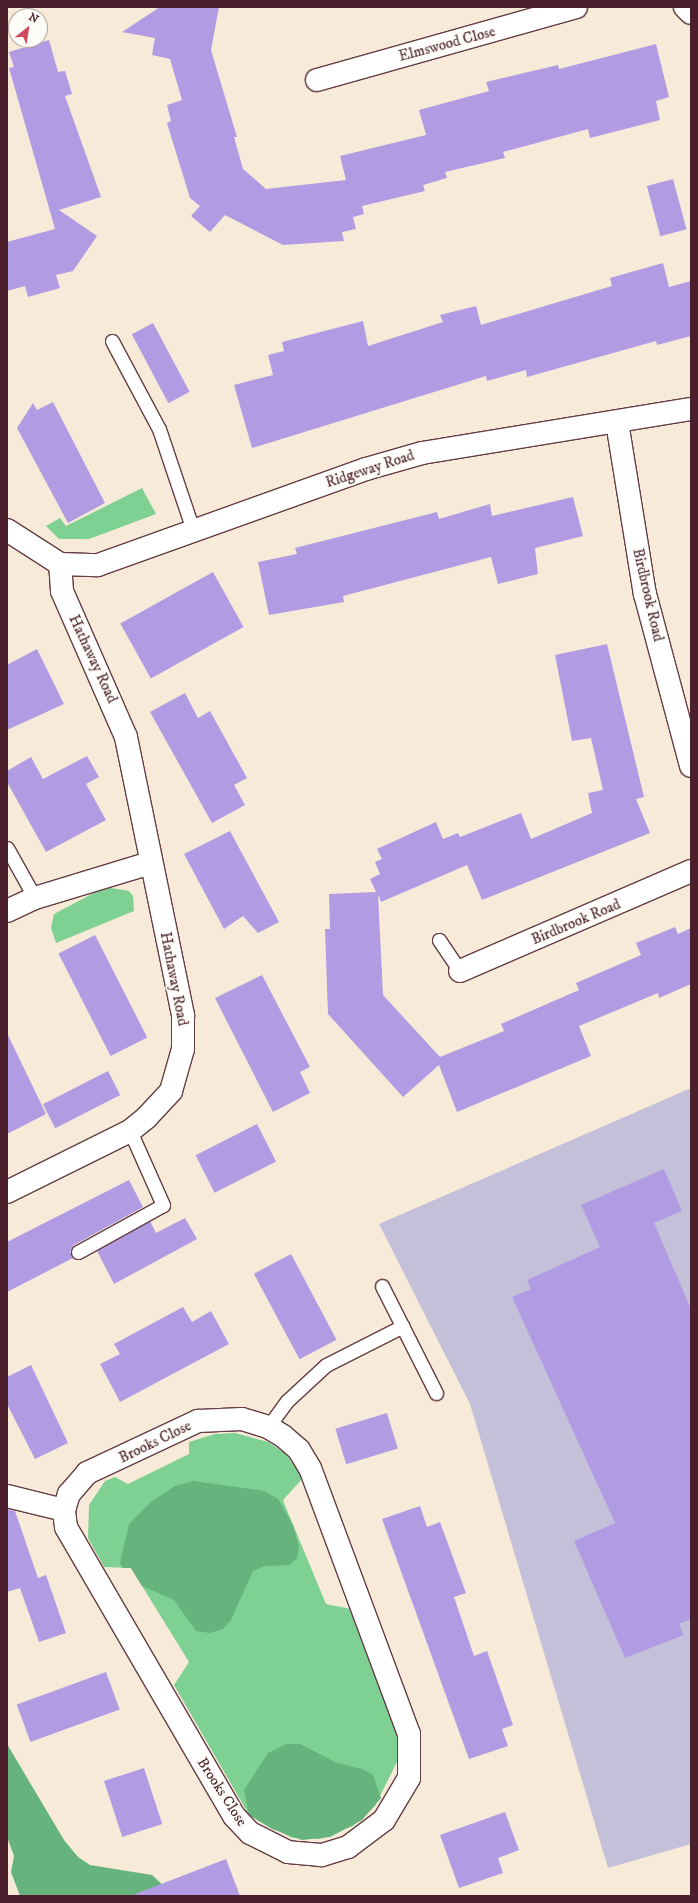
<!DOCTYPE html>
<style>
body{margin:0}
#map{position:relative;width:698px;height:1903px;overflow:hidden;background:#f8ead8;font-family:"IM FELL DW Pica",serif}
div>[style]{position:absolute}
.industrial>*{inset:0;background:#c5c0da}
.green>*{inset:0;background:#7ed193}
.forest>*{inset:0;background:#66b37d}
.building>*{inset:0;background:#b19ce4;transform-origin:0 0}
.roads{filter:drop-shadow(1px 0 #643d45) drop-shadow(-1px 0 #643d45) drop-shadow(0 1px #643d45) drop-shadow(0 -1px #643d45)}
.service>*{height:13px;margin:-6.5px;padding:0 6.5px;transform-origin:6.5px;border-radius:6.5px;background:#fff}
.minor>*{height:22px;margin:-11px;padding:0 11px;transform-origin:11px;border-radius:11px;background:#fff}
span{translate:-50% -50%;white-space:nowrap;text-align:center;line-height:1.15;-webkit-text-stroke:4px #fdfcf7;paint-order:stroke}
.street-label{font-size:15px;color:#4a1f2b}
.frame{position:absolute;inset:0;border:8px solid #4a1f2b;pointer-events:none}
.north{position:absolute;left:8px;top:8px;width:40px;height:40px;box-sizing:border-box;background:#fdfcf7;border:1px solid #b5a4a5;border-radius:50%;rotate:30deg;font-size:11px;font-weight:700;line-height:16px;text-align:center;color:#4a1f2b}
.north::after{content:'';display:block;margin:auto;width:14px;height:18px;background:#d1495b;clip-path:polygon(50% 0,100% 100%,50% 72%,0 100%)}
</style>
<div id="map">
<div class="industrial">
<i style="clip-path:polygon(691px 1088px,691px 1844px,608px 1868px,470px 1404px,379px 1224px)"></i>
</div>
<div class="green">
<i style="clip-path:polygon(142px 488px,156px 514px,89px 539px,59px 539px,46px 526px,60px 518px,66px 526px)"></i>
<i style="clip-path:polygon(105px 887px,129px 891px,133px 896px,134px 911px,56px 943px,51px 928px,54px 914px)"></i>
<i style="clip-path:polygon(235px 1433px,268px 1442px,286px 1454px,303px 1478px,283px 1500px,284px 1503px,326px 1604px,351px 1609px,398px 1734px,397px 1762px,375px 1806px,353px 1826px,320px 1839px,292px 1838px,249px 1815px,174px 1685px,189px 1662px,131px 1568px,104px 1567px,88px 1538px,89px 1505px,105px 1481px,115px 1477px,128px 1484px,189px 1454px,189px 1442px,215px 1434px)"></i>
</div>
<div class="forest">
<i style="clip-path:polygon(193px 1481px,264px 1491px,278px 1499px,293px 1525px,299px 1547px,297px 1558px,290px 1565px,265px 1566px,253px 1571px,231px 1620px,223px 1629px,210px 1633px,196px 1631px,174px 1600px,142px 1586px,131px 1568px,123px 1568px,120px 1563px,129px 1524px,152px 1501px,175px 1486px)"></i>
<i style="clip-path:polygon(7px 1744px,64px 1840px,78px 1857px,90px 1865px,152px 1875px,164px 1886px,166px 1896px,20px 1896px,11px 1872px,14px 1856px,7px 1837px)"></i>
<i style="clip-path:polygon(286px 1744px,300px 1744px,337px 1763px,362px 1769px,373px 1775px,381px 1798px,362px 1820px,330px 1837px,302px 1840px,272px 1829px,249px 1815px,244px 1790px,268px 1753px)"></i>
</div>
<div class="building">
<i style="clip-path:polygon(160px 7px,219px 7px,211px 50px,237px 137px,234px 137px,243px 169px,266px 189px,346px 180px,340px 156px,426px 135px,419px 110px,489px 91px,486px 82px,558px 65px,559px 69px,656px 44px,669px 97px,656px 101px,660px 120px,590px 138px,588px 129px,503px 152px,505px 158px,445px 172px,447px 178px,423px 185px,425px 191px,362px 206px,364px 214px,353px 217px,356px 229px,342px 232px,344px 241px,283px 245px,225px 215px,210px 232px,191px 216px,200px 206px,190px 198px,167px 123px,171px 121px,167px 105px,182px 100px,170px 59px,152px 55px,155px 38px,122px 32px)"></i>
<i style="clip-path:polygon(49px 40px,58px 72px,65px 71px,72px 94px,65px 96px,101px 197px,59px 210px,97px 236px,73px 271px,56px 275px,60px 288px,28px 297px,25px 286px,7px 291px,7px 242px,55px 229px,9px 68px,14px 67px,9px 52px)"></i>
<i style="left:673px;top:179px;width:52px;height:27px;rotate:75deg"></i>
<i style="clip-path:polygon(663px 263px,669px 287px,691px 281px,691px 336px,657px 345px,656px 341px,527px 377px,526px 370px,487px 381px,486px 376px,252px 448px,234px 385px,273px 375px,268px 355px,284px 351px,282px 342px,363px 321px,368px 346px,443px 322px,440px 315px,476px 306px,481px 325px,612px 286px,610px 278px)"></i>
<i style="left:153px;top:323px;width:78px;height:24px;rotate:62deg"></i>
<i style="clip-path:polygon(53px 402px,105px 503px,68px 523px,17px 428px,33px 403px,37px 410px)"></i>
<i style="clip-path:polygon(573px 497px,583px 536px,535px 548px,538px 574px,498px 584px,491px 557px,343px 596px,344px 602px,269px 615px,258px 562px,297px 554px,295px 548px,437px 512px,439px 519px,490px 504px,492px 516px)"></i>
<i style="left:213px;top:572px;width:63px;height:106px;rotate:61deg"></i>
<i style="clip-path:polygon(607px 644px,644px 797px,636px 799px,650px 833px,482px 900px,467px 865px,381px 902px,378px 894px,383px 995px,440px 1057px,504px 1031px,501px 1024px,579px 990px,576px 983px,641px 955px,636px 943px,675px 927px,678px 934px,691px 928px,691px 984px,659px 998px,658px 993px,579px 1026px,591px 1056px,457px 1112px,439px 1065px,403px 1097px,328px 1014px,325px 929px,330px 929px,329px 894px,376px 892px,370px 879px,380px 874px,375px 862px,382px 859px,377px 849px,436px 822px,443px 839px,458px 833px,460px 837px,521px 813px,531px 839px,592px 813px,588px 793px,603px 790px,591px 738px,572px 741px,555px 655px)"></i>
<i style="clip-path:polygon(37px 649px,64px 704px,7px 730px,7px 665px)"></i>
<i style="clip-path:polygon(185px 693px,198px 718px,210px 711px,247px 778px,234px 785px,245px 805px,212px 823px,150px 712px)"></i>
<i style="clip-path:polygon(87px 756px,99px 777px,86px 784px,106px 820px,46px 852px,7px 782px,7px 771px,31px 757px,43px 779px)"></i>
<i style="clip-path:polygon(230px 831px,279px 922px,258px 933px,243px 916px,224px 929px,184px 854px)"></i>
<i style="left:95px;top:935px;width:115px;height:41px;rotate:63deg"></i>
<i style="clip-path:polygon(262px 975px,310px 1067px,300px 1072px,310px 1093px,273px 1112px,215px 998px)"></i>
<i style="clip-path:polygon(7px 1033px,46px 1114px,7px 1134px)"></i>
<i style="left:108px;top:1071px;width:27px;height:73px;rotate:63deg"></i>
<i style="left:257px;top:1124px;width:42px;height:69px;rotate:63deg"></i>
<i style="clip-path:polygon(664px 1169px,682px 1211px,654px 1223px,691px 1309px,691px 1619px,679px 1624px,684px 1635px,625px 1658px,574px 1541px,615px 1523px,512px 1297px,531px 1289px,527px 1280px,600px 1247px,581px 1205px)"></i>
<i style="clip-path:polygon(129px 1180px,143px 1207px,74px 1245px,70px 1251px,73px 1258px,7px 1292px,7px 1242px)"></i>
<i style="clip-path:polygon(185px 1218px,197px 1239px,114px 1284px,97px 1251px,150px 1221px,156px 1233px)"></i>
<i style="left:291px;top:1254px;width:97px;height:42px;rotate:62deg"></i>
<i style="clip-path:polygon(183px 1307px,192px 1322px,211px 1311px,229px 1344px,120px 1402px,100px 1364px,120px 1354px,114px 1344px)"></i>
<i style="clip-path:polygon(31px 1365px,68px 1443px,35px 1459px,7px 1404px,7px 1377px)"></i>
<i style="left:387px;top:1413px;width:37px;height:54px;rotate:73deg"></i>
<i style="clip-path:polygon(420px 1506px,427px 1527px,440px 1522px,466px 1593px,454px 1597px,474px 1656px,487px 1651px,513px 1725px,502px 1729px,508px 1746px,469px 1759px,382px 1519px)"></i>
<i style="clip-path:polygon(7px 1509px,15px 1511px,38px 1578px,46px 1575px,66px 1633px,39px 1642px,20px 1588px,7px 1592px)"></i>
<i style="left:106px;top:1672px;width:40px;height:95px;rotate:70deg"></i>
<i style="left:144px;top:1768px;width:59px;height:42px;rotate:72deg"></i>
<i style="clip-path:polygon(505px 1812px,519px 1850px,498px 1858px,503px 1873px,459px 1888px,440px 1835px)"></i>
<i style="clip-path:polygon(226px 1859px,240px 1896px,136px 1896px,135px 1894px)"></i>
</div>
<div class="roads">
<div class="service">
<i style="left:112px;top:341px;width:100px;rotate:61.9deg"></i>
<i style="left:159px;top:429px;width:107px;rotate:71.4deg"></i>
<i style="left:7px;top:848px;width:57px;rotate:60.8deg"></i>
<i style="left:439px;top:940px;width:37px;rotate:56deg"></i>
<i style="left:78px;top:1252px;width:97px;rotate:-28.9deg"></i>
<i style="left:163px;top:1205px;width:81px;rotate:-114deg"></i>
<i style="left:382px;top:1286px;width:120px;rotate:63.2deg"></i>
<i style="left:268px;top:1427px;width:32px;rotate:-54deg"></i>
<i style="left:287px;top:1401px;width:53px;rotate:-42.7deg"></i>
<i style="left:326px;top:1365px;width:86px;rotate:-26.9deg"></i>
</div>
<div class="minor">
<i style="left:685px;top:7px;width:8px;rotate:45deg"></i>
<i style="left:317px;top:80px;width:269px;rotate:-15.7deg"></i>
<i style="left:617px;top:422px;width:174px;rotate:80.8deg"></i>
<i style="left:645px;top:594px;width:178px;rotate:75deg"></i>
<i style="left:7px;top:530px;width:63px;rotate:32.7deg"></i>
<i style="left:60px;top:564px;width:38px;rotate:2deg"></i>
<i style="left:98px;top:565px;width:285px;rotate:-19.7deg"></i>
<i style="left:366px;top:469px;width:58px;rotate:-15.9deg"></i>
<i style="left:422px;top:453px;width:273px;rotate:-9.3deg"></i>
<i style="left:7px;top:911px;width:31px;rotate:-25deg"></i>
<i style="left:35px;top:898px;width:120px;rotate:-16.9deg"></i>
<i style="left:460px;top:971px;width:252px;rotate:-23.4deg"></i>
<i style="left:7px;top:1192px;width:137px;rotate:-26.4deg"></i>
<i style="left:130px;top:1131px;width:21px;rotate:-39deg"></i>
<i style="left:146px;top:1118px;width:37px;rotate:-47deg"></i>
<i style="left:171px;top:1091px;width:44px;rotate:-74.1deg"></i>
<i style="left:183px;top:1049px;width:34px;rotate:-90deg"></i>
<i style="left:183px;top:1015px;width:284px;rotate:-101.6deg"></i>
<i style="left:126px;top:737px;width:159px;rotate:-113.7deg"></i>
<i style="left:62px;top:591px;width:27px;rotate:-94deg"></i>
<i style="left:7px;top:1496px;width:59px;rotate:13.8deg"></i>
<i style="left:64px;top:1510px;width:17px;rotate:-73deg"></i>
<i style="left:69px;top:1494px;width:28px;rotate:-49deg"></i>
<i style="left:87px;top:1473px;width:123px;rotate:-25.1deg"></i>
<i style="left:198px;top:1421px;width:44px;rotate:-2.6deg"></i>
<i style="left:242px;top:1419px;width:27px;rotate:17deg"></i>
<i style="left:268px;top:1427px;width:17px;rotate:31deg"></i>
<i style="left:283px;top:1436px;width:21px;rotate:41deg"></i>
<i style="left:299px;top:1450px;width:21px;rotate:59deg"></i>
<i style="left:310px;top:1468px;width:284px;rotate:69.6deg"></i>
<i style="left:409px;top:1734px;width:44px;rotate:90deg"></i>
<i style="left:409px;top:1778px;width:49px;rotate:120.8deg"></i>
<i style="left:384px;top:1820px;width:45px;rotate:143.1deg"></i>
<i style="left:348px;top:1847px;width:28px;rotate:163deg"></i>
<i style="left:321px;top:1855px;width:33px;rotate:-175deg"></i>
<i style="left:288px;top:1852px;width:42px;rotate:-153.4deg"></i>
<i style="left:250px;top:1833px;width:23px;rotate:-133deg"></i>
<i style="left:234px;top:1816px;width:334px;rotate:-120.2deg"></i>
<i style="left:66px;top:1527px;width:17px;rotate:-97deg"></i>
</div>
</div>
<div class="street-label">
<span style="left:447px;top:44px;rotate:-15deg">Elmswood Close</span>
<span style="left:370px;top:469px;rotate:-18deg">Ridgeway Road</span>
<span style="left:648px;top:595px;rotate:77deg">Birdbrook Road</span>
<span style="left:93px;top:659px;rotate:65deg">Hathaway Road</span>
<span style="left:576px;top:922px;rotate:-23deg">Birdbrook Road</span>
<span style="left:174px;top:979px;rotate:79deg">Hathaway Road</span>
<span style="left:155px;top:1442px;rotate:-26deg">Brooks Close</span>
<span style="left:222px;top:1792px;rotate:57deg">Brooks Close</span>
</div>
<div class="frame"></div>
<div class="north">N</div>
</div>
